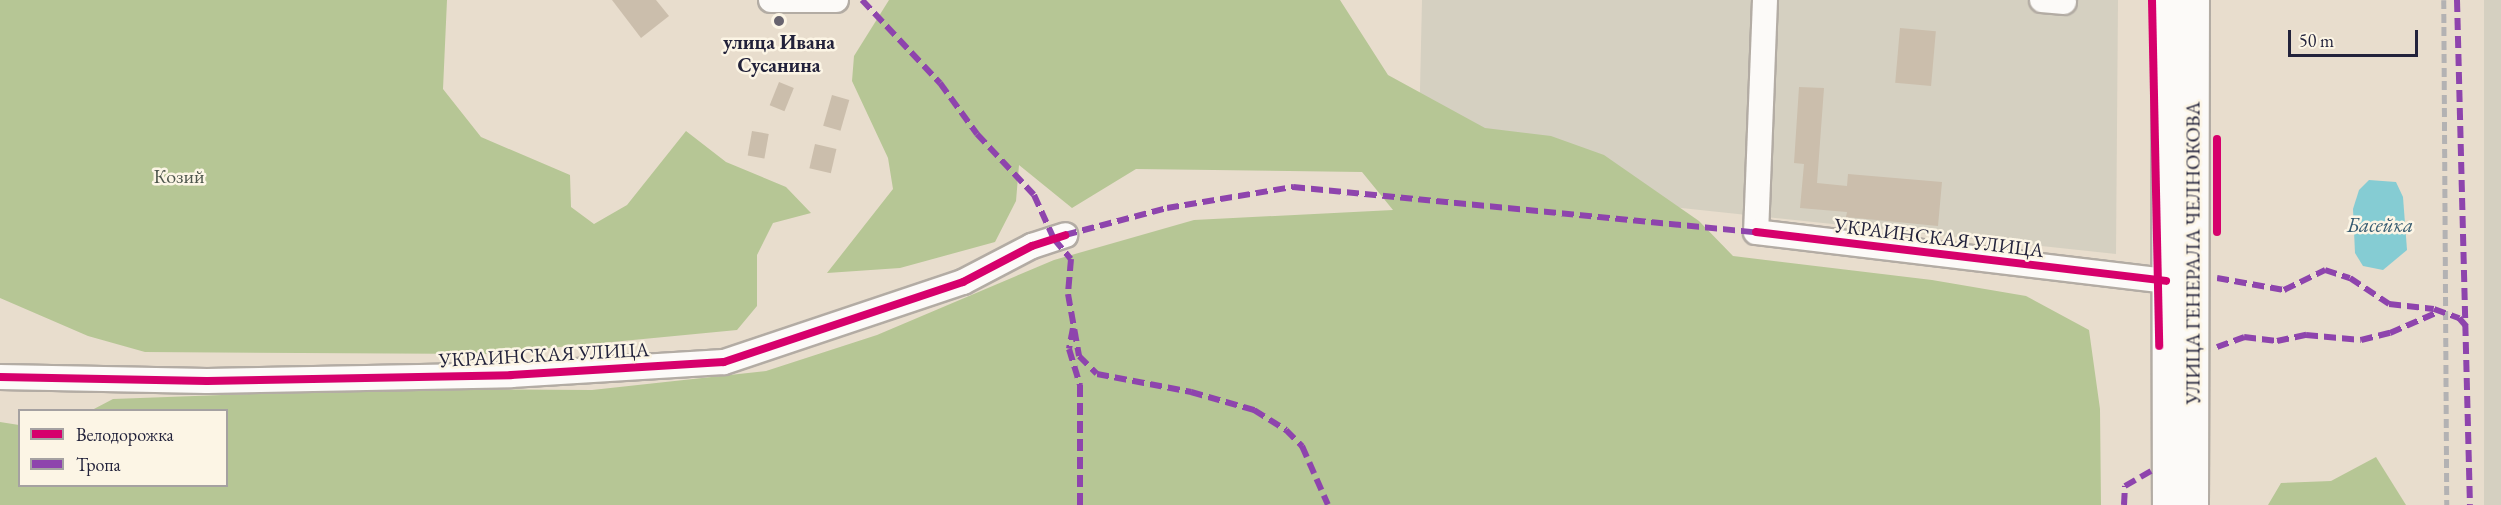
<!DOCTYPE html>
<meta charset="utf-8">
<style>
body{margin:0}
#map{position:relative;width:2501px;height:505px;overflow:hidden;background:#e8ddcd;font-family:"EB Garamond",serif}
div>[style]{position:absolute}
.industrial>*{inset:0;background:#d5d0c1;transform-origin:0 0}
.forest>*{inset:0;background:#b6c695}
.water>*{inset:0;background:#85ccd3}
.building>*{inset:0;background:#cbbeac;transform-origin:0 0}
.roads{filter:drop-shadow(2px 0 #b3aca4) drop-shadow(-2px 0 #b3aca4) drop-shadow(0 2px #b3aca4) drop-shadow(0 -2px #b3aca4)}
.minor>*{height:24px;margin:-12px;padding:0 12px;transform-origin:12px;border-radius:12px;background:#fcfaf8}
.major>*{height:30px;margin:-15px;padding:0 15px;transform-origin:15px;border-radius:15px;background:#fcfaf8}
.rail>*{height:4.5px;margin-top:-2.25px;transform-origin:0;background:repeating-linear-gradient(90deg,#b3b2b3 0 9px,transparent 0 13.5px)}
.quiet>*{height:6px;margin-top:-3px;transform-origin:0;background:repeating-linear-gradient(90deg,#8e44ad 0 12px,transparent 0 18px)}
.cycleway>*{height:8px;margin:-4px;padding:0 4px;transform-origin:4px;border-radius:4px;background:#d6006c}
.dots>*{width:16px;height:16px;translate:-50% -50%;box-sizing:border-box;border:3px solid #fcf5e5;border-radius:50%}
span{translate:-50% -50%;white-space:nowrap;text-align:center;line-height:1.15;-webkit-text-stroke:5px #fcf5e5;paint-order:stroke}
.poi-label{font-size:20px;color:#22223b;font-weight:700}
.park-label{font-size:20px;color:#4e574d}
.street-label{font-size:20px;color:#22223b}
.water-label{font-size:21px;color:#365b71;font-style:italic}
.legend{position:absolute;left:18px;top:409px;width:210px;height:78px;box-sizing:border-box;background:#fcf5e5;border:2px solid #a5a1a1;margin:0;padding:8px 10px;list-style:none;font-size:18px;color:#22223b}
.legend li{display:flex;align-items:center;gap:12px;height:30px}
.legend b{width:30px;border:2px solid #a5a1a1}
.scale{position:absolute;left:2288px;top:30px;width:130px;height:27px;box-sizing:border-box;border:3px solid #22223b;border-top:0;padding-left:8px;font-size:18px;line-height:21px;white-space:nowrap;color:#22223b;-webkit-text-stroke:4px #fcf5e5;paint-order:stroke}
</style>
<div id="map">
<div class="industrial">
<i style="clip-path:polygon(1422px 0,2118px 0,2116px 254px,1418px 180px)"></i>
<i style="left:2484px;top:0;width:17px;height:505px"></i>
</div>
<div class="forest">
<i style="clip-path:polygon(0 0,447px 0,443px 89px,481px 137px,570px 175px,571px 207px,594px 224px,627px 205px,686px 131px,726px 162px,786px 187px,811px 213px,773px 223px,757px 255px,757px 306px,737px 330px,486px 354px,145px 352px,88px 336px,0 298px)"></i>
<i style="clip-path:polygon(889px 0,1340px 0,1388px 75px,1485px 128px,1551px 136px,1604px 155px,1699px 221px,1733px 256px,1932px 280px,2026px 296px,2089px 330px,2100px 409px,2101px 505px,0 505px,0 422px,19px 425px,20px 486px,226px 486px,226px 410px,92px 410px,113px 399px,389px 389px,592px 390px,766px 371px,877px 335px,1054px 260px,1194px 220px,1393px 210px,1362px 172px,1136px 169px,1072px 208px,1019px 165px,1016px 201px,995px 242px,900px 268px,827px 273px,893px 189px,888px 158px,852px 81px,854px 56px)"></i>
<i style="clip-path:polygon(2376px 457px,2406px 505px,2268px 505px,2281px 483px,2331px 481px)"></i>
</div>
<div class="water">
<i style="clip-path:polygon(2369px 180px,2396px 182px,2403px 197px,2407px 250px,2383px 270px,2363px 266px,2355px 253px,2353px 209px,2359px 190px)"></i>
</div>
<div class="building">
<i style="clip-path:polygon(612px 0,656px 0,669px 16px,641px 38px)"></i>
<i style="left:1900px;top:28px;width:36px;height:55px;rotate:5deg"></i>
<i style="left:779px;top:82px;width:16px;height:25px;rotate:22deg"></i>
<i style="clip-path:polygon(1799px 87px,1824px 88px,1817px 183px,1847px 186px,1848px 174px,1942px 182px,1938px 226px,1846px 217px,1847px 212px,1800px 208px,1804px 164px,1794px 163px)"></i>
<i style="left:832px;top:95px;width:18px;height:32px;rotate:16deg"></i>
<i style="left:752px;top:131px;width:17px;height:25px;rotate:10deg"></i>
<i style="left:815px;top:144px;width:22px;height:25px;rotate:13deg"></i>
</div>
<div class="roads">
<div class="minor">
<i style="left:771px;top:0;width:65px"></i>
<i style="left:1765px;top:0;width:232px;rotate:92.2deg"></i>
<i style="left:1756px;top:232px;width:413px;rotate:6.8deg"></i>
<i style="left:2042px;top:0;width:22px;rotate:5deg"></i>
<i style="left:0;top:377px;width:207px;rotate:1.1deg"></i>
<i style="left:207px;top:381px;width:304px;rotate:-1.1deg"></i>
<i style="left:511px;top:375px;width:213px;rotate:-3.5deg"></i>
<i style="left:724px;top:362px;width:252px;rotate:-18.5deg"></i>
<i style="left:963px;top:282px;width:78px;rotate:-27.6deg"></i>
<i style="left:1032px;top:246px;width:35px;rotate:-18deg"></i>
</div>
<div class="major">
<i style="left:2167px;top:0;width:505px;rotate:89.89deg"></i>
<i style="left:2193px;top:505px;width:505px;rotate:-89.89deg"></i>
</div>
</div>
<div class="rail">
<i style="left:2444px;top:0;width:505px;rotate:89.66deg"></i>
</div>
<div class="quiet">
<i style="left:862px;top:0;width:114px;rotate:46.8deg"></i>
<i style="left:940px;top:83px;width:63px;rotate:54deg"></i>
<i style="left:977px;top:134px;width:83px;rotate:46.9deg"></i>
<i style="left:1034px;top:195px;width:48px;rotate:65.6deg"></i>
<i style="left:1054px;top:239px;width:26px;rotate:50deg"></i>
<i style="left:1071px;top:259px;width:35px;rotate:95deg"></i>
<i style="left:1068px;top:294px;width:63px;rotate:79.9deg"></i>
<i style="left:1079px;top:356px;width:25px;rotate:45deg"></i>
<i style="left:1097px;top:374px;width:96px;rotate:10.8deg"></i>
<i style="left:1191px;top:392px;width:66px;rotate:15.9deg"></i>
<i style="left:1254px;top:410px;width:38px;rotate:32deg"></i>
<i style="left:1286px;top:430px;width:23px;rotate:45deg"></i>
<i style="left:1302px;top:446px;width:64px;rotate:66.2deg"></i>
<i style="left:2457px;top:0;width:505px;rotate:88.53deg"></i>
<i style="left:1065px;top:235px;width:106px;rotate:-14.8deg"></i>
<i style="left:1167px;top:208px;width:128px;rotate:-9.5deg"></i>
<i style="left:1293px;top:187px;width:465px;rotate:5.6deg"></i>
<i style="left:2217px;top:278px;width:68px;rotate:10.2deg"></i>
<i style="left:2284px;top:290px;width:46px;rotate:-26deg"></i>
<i style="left:2325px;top:270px;width:26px;rotate:18deg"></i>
<i style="left:2350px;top:278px;width:47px;rotate:33.7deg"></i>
<i style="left:2389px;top:304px;width:45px;rotate:6.3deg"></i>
<i style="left:2434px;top:309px;width:27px;rotate:20deg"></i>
<i style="left:2459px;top:318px;width:11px;rotate:49deg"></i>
<i style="left:1073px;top:328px;width:21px;rotate:101deg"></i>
<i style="left:1069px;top:349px;width:38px;rotate:73deg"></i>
<i style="left:1080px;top:385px;width:120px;rotate:90deg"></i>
<i style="left:2217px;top:347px;width:29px;rotate:-20deg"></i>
<i style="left:2244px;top:337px;width:33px;rotate:7deg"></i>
<i style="left:2277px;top:341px;width:30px;rotate:-12deg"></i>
<i style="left:2306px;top:335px;width:55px;rotate:5.2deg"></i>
<i style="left:2361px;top:340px;width:30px;rotate:-14deg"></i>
<i style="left:2390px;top:333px;width:55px;rotate:-23.7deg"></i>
<i style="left:2124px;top:505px;width:19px;rotate:-87deg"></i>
<i style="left:2125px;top:486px;width:32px;rotate:-30deg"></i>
</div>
<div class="cycleway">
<i style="left:2152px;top:0;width:346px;rotate:88.8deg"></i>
<i style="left:1756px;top:232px;width:413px;rotate:6.8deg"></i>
<i style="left:2217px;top:232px;width:93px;rotate:-90deg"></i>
<i style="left:0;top:377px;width:207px;rotate:1.1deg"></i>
<i style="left:207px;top:381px;width:304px;rotate:-1.1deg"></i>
<i style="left:511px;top:375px;width:213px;rotate:-3.5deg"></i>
<i style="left:724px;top:362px;width:252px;rotate:-18.5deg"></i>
<i style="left:963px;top:282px;width:78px;rotate:-27.6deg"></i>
<i style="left:1032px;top:246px;width:35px;rotate:-18deg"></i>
</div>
<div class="dots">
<i style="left:779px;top:21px;background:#67636e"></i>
</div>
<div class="poi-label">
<span style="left:779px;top:54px">улица Ивана<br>Сусанина</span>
</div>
<div class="park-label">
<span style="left:179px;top:176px">Козий</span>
</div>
<div class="street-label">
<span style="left:1939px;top:238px;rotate:7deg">УКРАИНСКАЯ УЛИЦА</span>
<span style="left:2193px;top:253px;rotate:-90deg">УЛИЦА ГЕНЕРАЛА ЧЕЛНОКОВА</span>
<span style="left:544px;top:355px;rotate:-3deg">УКРАИНСКАЯ УЛИЦА</span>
</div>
<div class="water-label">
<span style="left:2380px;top:225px">Басейка</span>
</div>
<ul class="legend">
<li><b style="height:8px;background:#d6006c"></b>Велодорожка</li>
<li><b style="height:8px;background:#8e44ad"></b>Тропа</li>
</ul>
<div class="scale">50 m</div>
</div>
